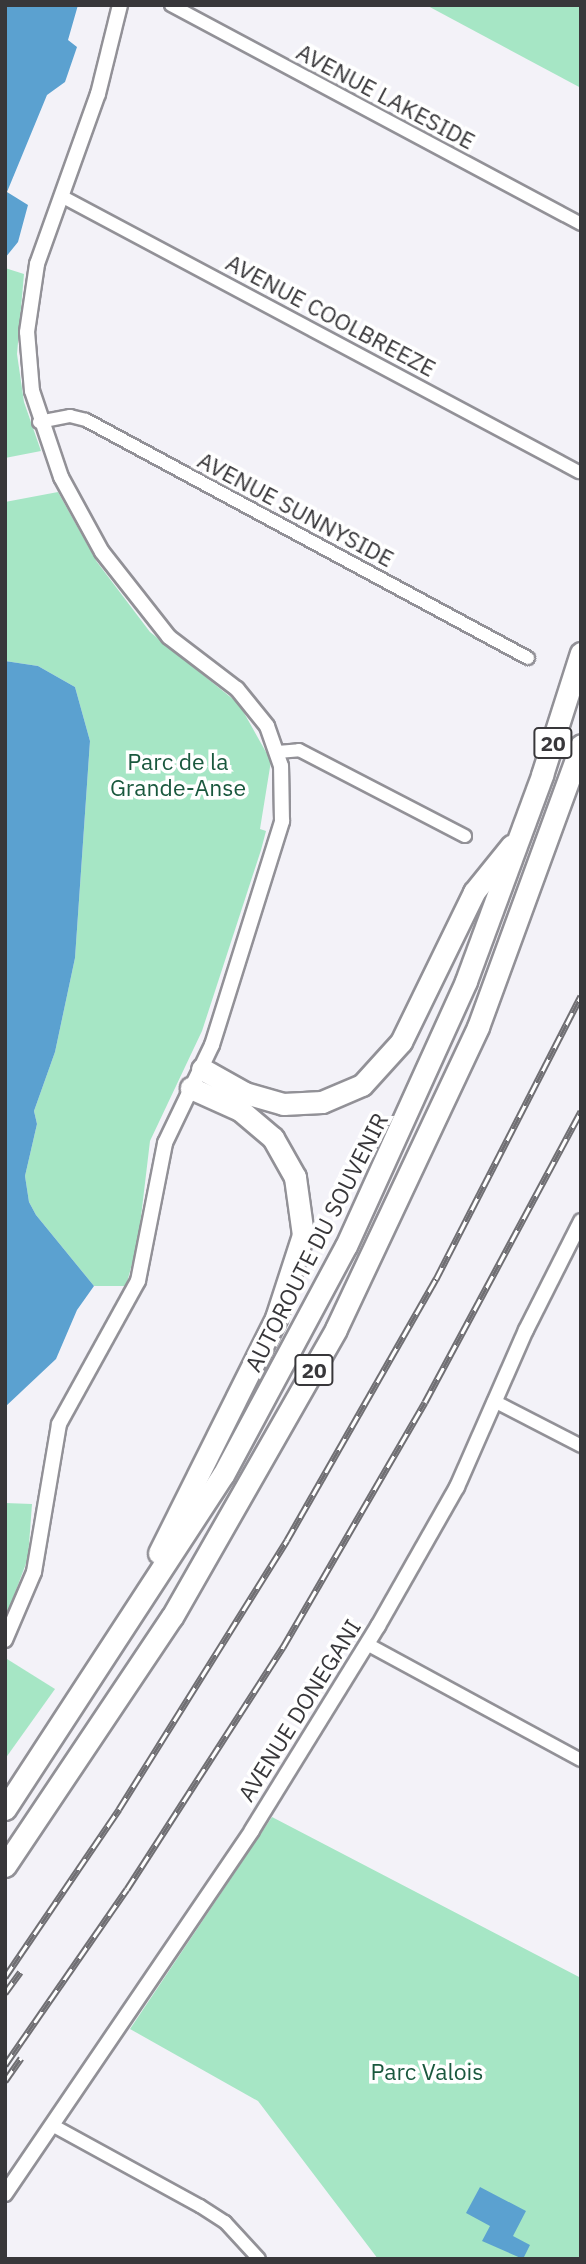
<!DOCTYPE html>
<style>
body{margin:0}
#map{position:relative;width:586px;height:2264px;overflow:hidden;background:#f3f2f8;font-family:"IBM Plex Sans",sans-serif}
div>[style]{position:absolute}
.green>*{inset:0;background:#a6e6c5}
.water>*{inset:0;background:#5ba1d0}
.roads{filter:drop-shadow(2px 0 #929197) drop-shadow(-2px 0 #929197) drop-shadow(0 2px #929197) drop-shadow(0 -2px #929197)}
.minor>*{height:12px;margin:-6px;padding:0 6px;transform-origin:6px;border-radius:6px;background:#fff}
.tertiary>*{height:14px;margin:-7px;padding:0 7px;transform-origin:7px;border-radius:7px;background:#fff}
.motorway>*{height:21px;margin:-10.5px;padding:0 10.5px;transform-origin:10.5px;border-radius:10.5px;background:#fff}
.rail>*{height:7px;margin-top:-3.5px;transform-origin:0;background:repeating-linear-gradient(90deg,#fff 0 13px,#706f73 0 26px);box-sizing:border-box;border-block:2px solid #706f73}
span{translate:-50% -50%;white-space:nowrap;text-align:center;line-height:1.15;-webkit-text-stroke:7px #fff;paint-order:stroke}
.shield-label span{padding:2px 5px;background:#fff;border:2px solid;border-radius:5px;-webkit-text-stroke-width:0}
.shield-label{font-size:21px;color:#38373a;font-weight:700}
.street-label{font-size:23px;color:#38373a}
.park-label{font-size:23px;color:#1a583e}
.frame{position:absolute;inset:0;border:7px solid #38373a;pointer-events:none}
</style>
<div id="map">
<div class="green">
<i style="clip-path:polygon(426px 5px,581px 5px,581px 88px)"></i>
<i style="clip-path:polygon(5px 268px,24px 274px,17px 354px,24px 402px,41px 451px,5px 458px)"></i>
<i style="clip-path:polygon(58px 492px,97px 562px,150px 632px,239px 704px,271px 761px,260px 829px,266px 831px,261px 850px,202px 1031px,150px 1141px,138px 1242px,126px 1286px,94px 1286px,36px 1215px,29px 1202px,25px 1176px,37px 1124px,34px 1111px,55px 1052px,75px 958px,90px 741px,75px 687px,38px 666px,5px 661px,5px 502px)"></i>
<i style="clip-path:polygon(5px 1503px,32px 1504px,28px 1558px,5px 1620px)"></i>
<i style="clip-path:polygon(7px 1659px,55px 1689px,5px 1759px,5px 1662px)"></i>
<i style="clip-path:polygon(272px 1817px,581px 1978px,581px 2259px,378px 2259px,258px 2101px,130px 2029px)"></i>
</div>
<div class="water">
<i style="clip-path:polygon(5px 5px,78px 5px,68px 40px,77px 47px,65px 82px,47px 95px,7px 192px,28px 205px,18px 242px,5px 258px)"></i>
<i style="clip-path:polygon(5px 661px,38px 666px,75px 687px,90px 741px,75px 958px,55px 1052px,34px 1111px,37px 1124px,25px 1176px,29px 1202px,36px 1215px,94px 1286px,77px 1310px,56px 1359px,5px 1407px)"></i>
<i style="clip-path:polygon(480px 2187px,526px 2211px,513px 2236px,530px 2245px,523px 2259px,482px 2241px,490px 2226px,466px 2213px)"></i>
</div>
<div class="roads">
<div class="minor">
<i style="left:171px;top:5px;width:465px;rotate:28.1deg"></i>
<i style="left:63px;top:197px;width:585px;rotate:28.06deg"></i>
<i style="left:39px;top:422px;width:32px;rotate:-11deg"></i>
<i style="left:70px;top:416px;width:16px;rotate:14deg"></i>
<i style="left:86px;top:420px;width:502px;rotate:28.3deg"></i>
<i style="left:278px;top:752px;width:21px;rotate:-5deg"></i>
<i style="left:299px;top:750px;width:187px;rotate:27.4deg"></i>
<i style="left:494px;top:1401px;width:98px;rotate:27.3deg"></i>
<i style="left:367px;top:1644px;width:243px;rotate:28.5deg"></i>
<i style="left:52px;top:2125px;width:169px;rotate:28.7deg"></i>
<i style="left:200px;top:2206px;width:30px;rotate:33deg"></i>
<i style="left:225px;top:2222px;width:50px;rotate:47.4deg"></i>
</div>
<div class="tertiary">
<i style="left:5px;top:1640px;width:74px;rotate:-66.9deg"></i>
<i style="left:34px;top:1572px;width:150px;rotate:-80.4deg"></i>
<i style="left:59px;top:1424px;width:163px;rotate:-61.1deg"></i>
<i style="left:138px;top:1281px;width:141px;rotate:-78.9deg"></i>
<i style="left:165px;top:1143px;width:109px;rotate:-64.4deg"></i>
<i style="left:212px;top:1045px;width:235px;rotate:-72.6deg"></i>
<i style="left:282px;top:821px;width:55px;rotate:-91deg"></i>
<i style="left:281px;top:766px;width:42px;rotate:-109.3deg"></i>
<i style="left:267px;top:726px;width:48px;rotate:-129deg"></i>
<i style="left:237px;top:689px;width:86px;rotate:-142.6deg"></i>
<i style="left:169px;top:637px;width:108px;rotate:-128.2deg"></i>
<i style="left:102px;top:552px;width:85px;rotate:-118.7deg"></i>
<i style="left:61px;top:477px;width:91px;rotate:-108.6deg"></i>
<i style="left:32px;top:391px;width:59px;rotate:-94.8deg"></i>
<i style="left:27px;top:332px;width:69px;rotate:-81.6deg"></i>
<i style="left:37px;top:264px;width:181px;rotate:-70.3deg"></i>
<i style="left:98px;top:94px;width:92px;rotate:-76.1deg"></i>
<i style="left:5px;top:2194px;width:440px;rotate:-55.8deg"></i>
<i style="left:252px;top:1830px;width:240px;rotate:-58.3deg"></i>
<i style="left:378px;top:1626px;width:160px;rotate:-60.4deg"></i>
<i style="left:457px;top:1487px;width:171px;rotate:-66.3deg"></i>
<i style="left:526px;top:1330px;width:122px;rotate:-63.2deg"></i>
</div>
<div class="motorway">
<i style="left:202px;top:1069px;width:49px;rotate:29.2deg"></i>
<i style="left:245px;top:1093px;width:40px;rotate:16deg"></i>
<i style="left:283px;top:1104px;width:39px;rotate:-3deg"></i>
<i style="left:322px;top:1102px;width:43px;rotate:-23deg"></i>
<i style="left:362px;top:1085px;width:58px;rotate:-47.8deg"></i>
<i style="left:401px;top:1042px;width:167px;rotate:-64deg"></i>
<i style="left:474px;top:892px;width:60px;rotate:-51deg"></i>
<i style="left:159px;top:1553px;width:263px;rotate:-63.5deg"></i>
<i style="left:276px;top:1318px;width:87px;rotate:-72deg"></i>
<i style="left:303px;top:1235px;width:59px;rotate:-97.9deg"></i>
<i style="left:295px;top:1177px;width:45px;rotate:-119.4deg"></i>
<i style="left:273px;top:1138px;width:43px;rotate:-139.7deg"></i>
<i style="left:240px;top:1110px;width:54px;rotate:-155.8deg"></i>
<i style="left:5px;top:1809px;width:399px;rotate:-56.9deg"></i>
<i style="left:223px;top:1475px;width:260px;rotate:-61.8deg"></i>
<i style="left:346px;top:1246px;width:291px;rotate:-65.6deg"></i>
<i style="left:466px;top:981px;width:220px;rotate:-69.7deg"></i>
<i style="left:542px;top:775px;width:128px;rotate:-72.3deg"></i>
<i style="left:5px;top:1866px;width:300px;rotate:-56.2deg"></i>
<i style="left:172px;top:1617px;width:331px;rotate:-60.3deg"></i>
<i style="left:336px;top:1329px;width:334px;rotate:-64.8deg"></i>
<i style="left:478px;top:1027px;width:300px;rotate:-69.9deg"></i>
</div>
</div>
<div class="rail">
<i style="left:5px;top:1977px;width:203px;rotate:-55.8deg"></i>
<i style="left:119px;top:1809px;width:317px;rotate:-58deg"></i>
<i style="left:287px;top:1540px;width:301px;rotate:-60.3deg"></i>
<i style="left:436px;top:1279px;width:318px;rotate:-62.9deg"></i>
<i style="left:5px;top:1993px;width:26px;rotate:-54deg"></i>
<i style="left:5px;top:2065px;width:214px;rotate:-55.3deg"></i>
<i style="left:127px;top:1889px;width:288px;rotate:-57.2deg"></i>
<i style="left:283px;top:1647px;width:283px;rotate:-59.9deg"></i>
<i style="left:425px;top:1402px;width:330px;rotate:-61.8deg"></i>
<i style="left:5px;top:2081px;width:28px;rotate:-55deg"></i>
</div>
<div class="shield-label">
<span style="left:553px;top:743px">20</span>
<span style="left:314px;top:1370px">20</span>
</div>
<div class="street-label">
<span style="left:386px;top:96px;rotate:28deg">AVENUE LAKESIDE</span>
<span style="left:331px;top:315px;rotate:28deg">AVENUE COOLBREEZE</span>
<span style="left:296px;top:509px;rotate:28deg">AVENUE SUNNYSIDE</span>
<span style="left:316px;top:1242px;rotate:-63deg">AUTOROUTE DU SOUVENIR</span>
<span style="left:299px;top:1710px;rotate:-58deg">AVENUE DONEGANI</span>
</div>
<div class="park-label">
<span style="left:178px;top:774px">Parc de la<br>Grande-Anse</span>
<span style="left:427px;top:2071px">Parc Valois</span>
</div>
<div class="frame"></div>
</div>
